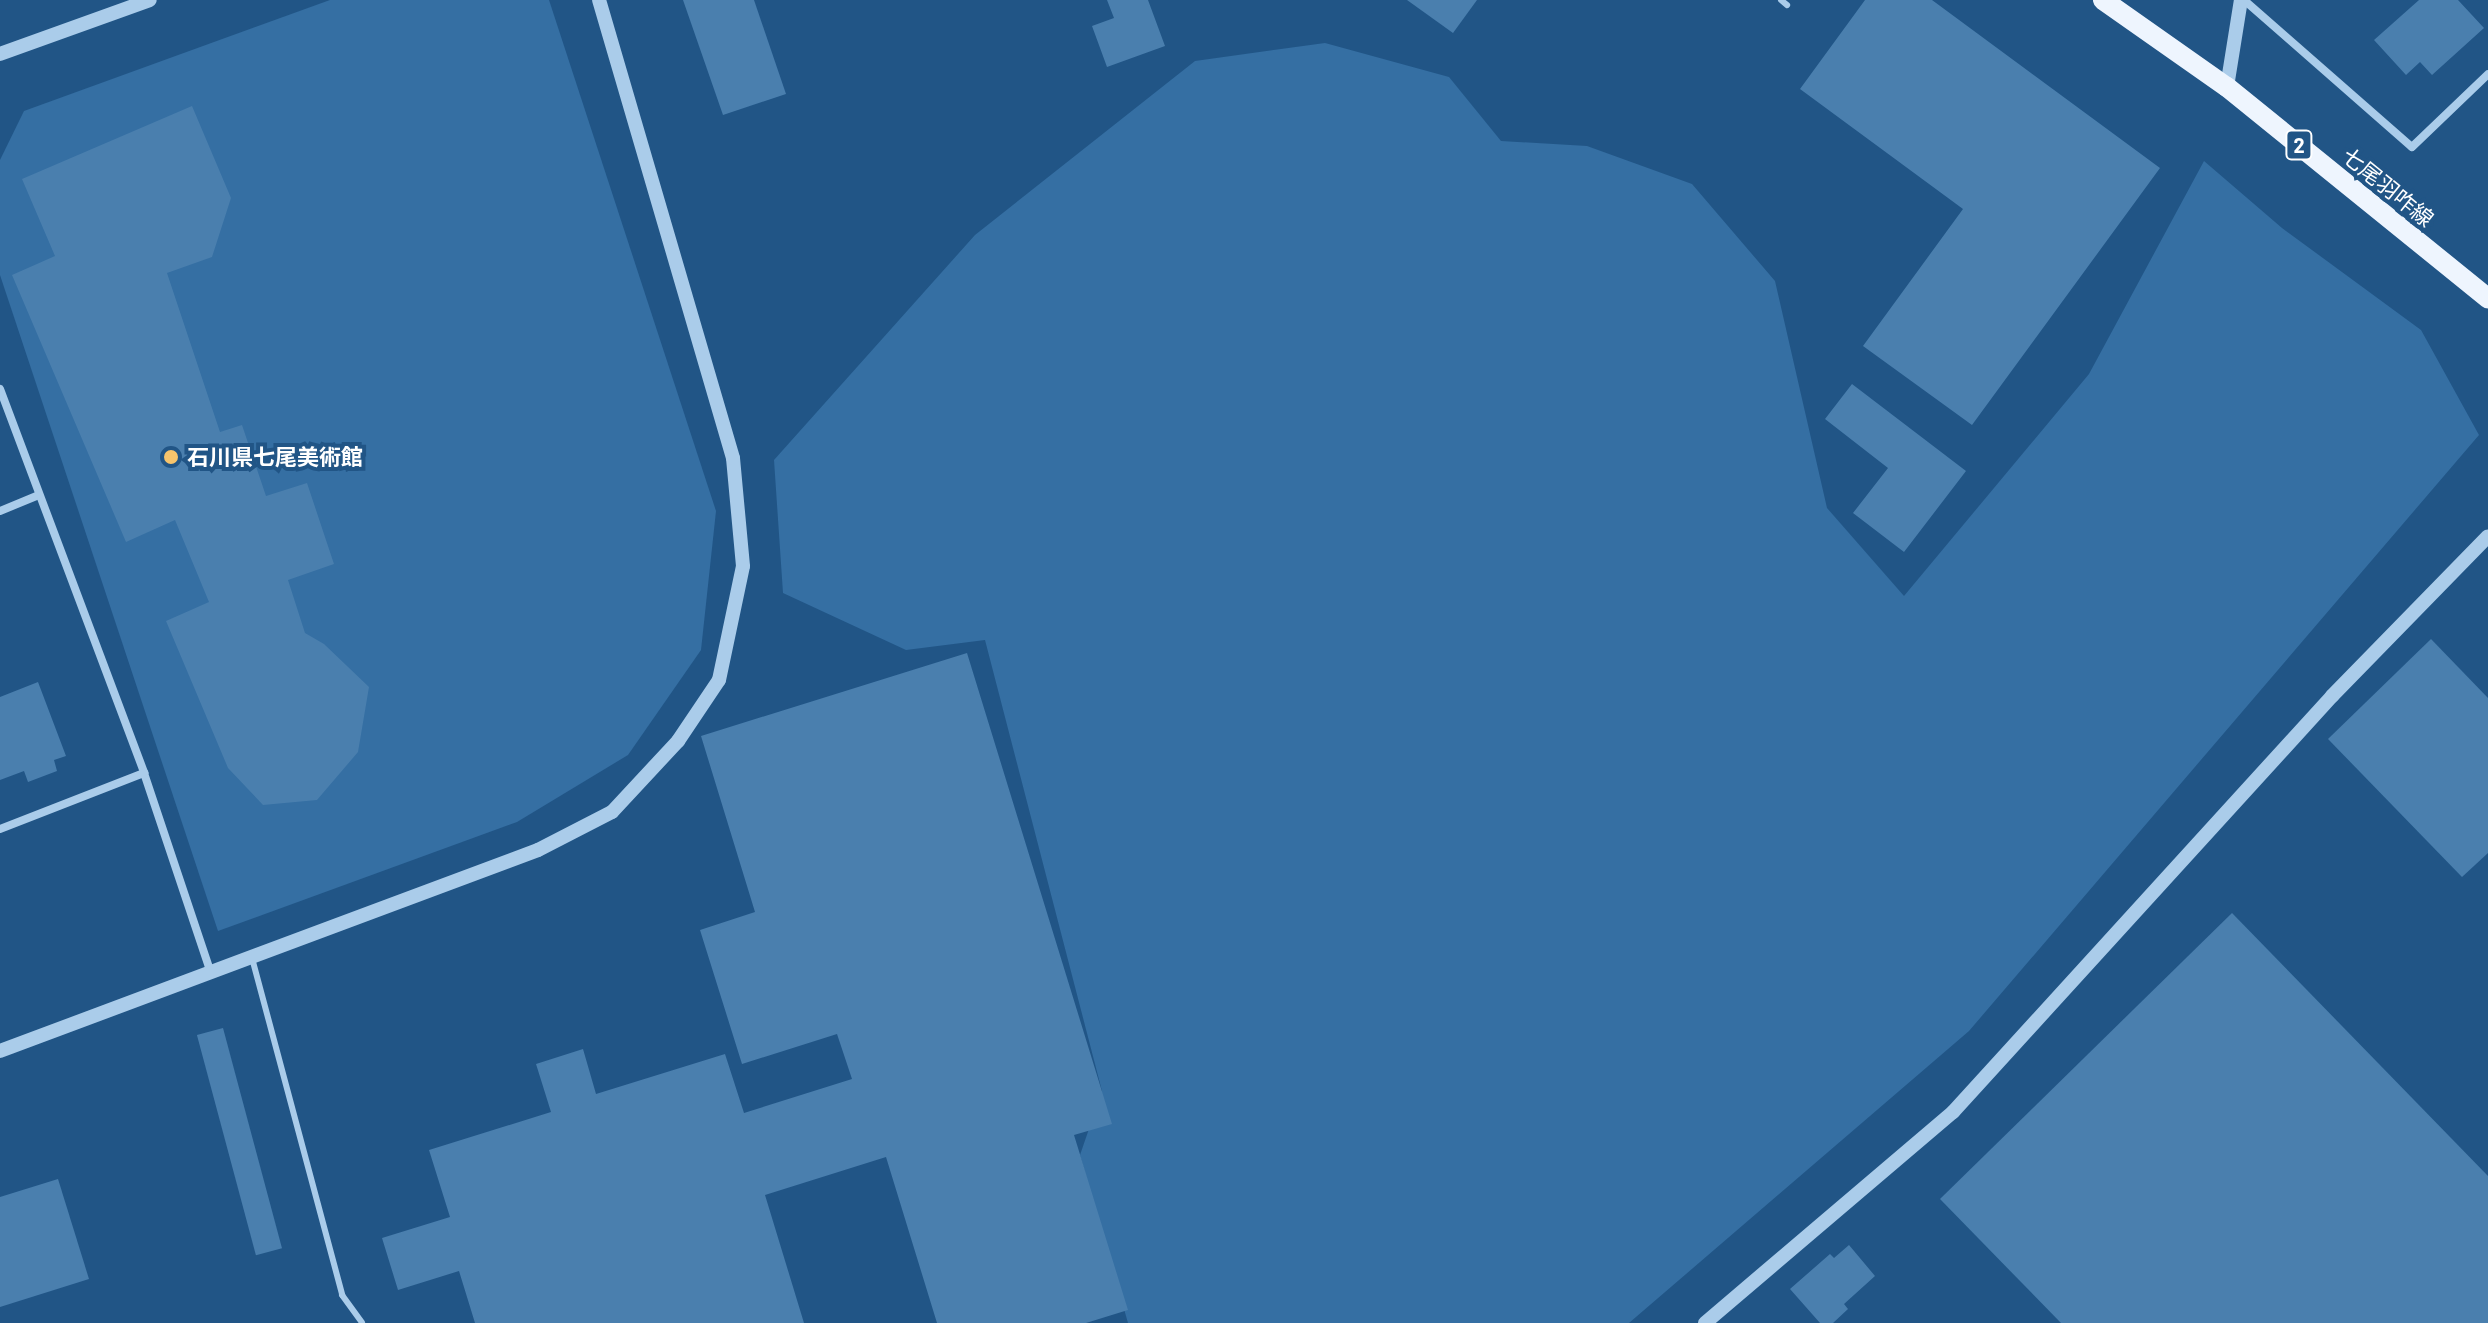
<!DOCTYPE html>
<meta charset="utf-8">
<style>
body{margin:0}
#map{position:relative;width:2488px;height:1323px;overflow:hidden;background:#215586;font-family:Barlow,"Noto Sans JP",sans-serif}
div>[style]{position:absolute}
.green>*{inset:0;background:#356fa3}
.building>*{inset:0;background:#4a7fae;transform-origin:0 0}
.service>*{height:6px;margin:-3px;padding:0 3px;transform-origin:3px;border-radius:3px;background:#aaccea}
.minor>*{height:8px;margin:-4px;padding:0 4px;transform-origin:4px;border-radius:4px;background:#aaccea}
.tertiary>*{height:14px;margin:-7px;padding:0 7px;transform-origin:7px;border-radius:7px;background:#aaccea}
.primary>*{height:20px;margin:-10px;padding:0 10px;transform-origin:10px;border-radius:10px;background:#eef5fe}
.dots>*{width:22px;height:22px;translate:-50% -50%;box-sizing:border-box;border:4px solid #215586;border-radius:50%}
span{translate:-50% -50%;white-space:nowrap;text-align:center;line-height:1.15;-webkit-text-stroke:8px #215586;paint-order:stroke}
.shield-label span{padding:2px 6px;background:#215586;border:2px solid;border-radius:6px;-webkit-text-stroke-width:0}
.shield-label{font-size:20px;color:#fff;font-weight:700}
.street-label{font-size:22px;color:#fff}
.poi-label{font-size:22px;color:#fff;font-weight:700}
.left{translate:0 -50%;text-align:left}
</style>
<div id="map">
<div class="green">
<i style="clip-path:polygon(330px 0,549px 0,716px 511px,701px 650px,628px 755px,517px 822px,218px 931px,0 275px,0 160px,24px 111px)"></i>
<i style="clip-path:polygon(1325px 43px,1449px 77px,1501px 141px,1587px 146px,1692px 184px,1775px 281px,1827px 508px,1904px 596px,2089px 374px,2204px 161px,2282px 228px,2421px 330px,2479px 435px,1969px 1031px,1629px 1323px,1128px 1323px,1080px 1155px,1102px 1091px,985px 640px,906px 650px,783px 593px,774px 460px,975px 235px,1195px 61px)"></i>
</div>
<div class="building">
<i style="clip-path:polygon(683px 0,754px 0,786px 94px,723px 115px)"></i>
<i style="clip-path:polygon(1107px 0,1148px 0,1165px 46px,1107px 67px,1092px 26px,1114px 18px)"></i>
<i style="clip-path:polygon(1407px 0,1477px 0,1453px 33px)"></i>
<i style="clip-path:polygon(1865px 0,1932px 0,2160px 168px,1972px 425px,1863px 346px,1963px 209px,1800px 89px)"></i>
<i style="clip-path:polygon(2419px 0,2458px 0,2484px 28px,2432px 75px,2420px 62px,2406px 75px,2374px 40px)"></i>
<i style="clip-path:polygon(192px 106px,231px 198px,212px 257px,167px 273px,220px 432px,242px 425px,266px 496px,307px 483px,334px 564px,288px 580px,305px 633px,324px 644px,369px 687px,358px 752px,317px 800px,263px 805px,228px 768px,166px 621px,209px 602px,175px 520px,126px 542px,12px 275px,55px 256px,22px 179px)"></i>
<i style="clip-path:polygon(1852px 384px,1966px 471px,1904px 552px,1853px 513px,1888px 468px,1825px 419px)"></i>
<i style="clip-path:polygon(2431px 639px,2488px 698px,2488px 853px,2462px 877px,2328px 739px)"></i>
<i style="clip-path:polygon(967px 653px,1112px 1124px,1074px 1135px,1128px 1310px,1086px 1323px,937px 1323px,886px 1157px,765px 1195px,804px 1323px,475px 1323px,459px 1271px,398px 1290px,382px 1238px,450px 1217px,429px 1150px,551px 1112px,536px 1064px,583px 1049px,596px 1094px,725px 1054px,744px 1113px,852px 1079px,837px 1034px,742px 1064px,700px 930px,755px 912px,701px 736px)"></i>
<i style="clip-path:polygon(38px 682px,66px 756px,54px 760px,57px 771px,28px 782px,24px 771px,0 780px,0 697px)"></i>
<i style="clip-path:polygon(2232px 913px,2488px 1176px,2488px 1323px,2061px 1323px,1940px 1199px)"></i>
<i style="left:223px;top:1028px;width:228px;height:27px;rotate:75deg"></i>
<i style="clip-path:polygon(58px 1179px,89px 1279px,0 1307px,0 1197px)"></i>
<i style="clip-path:polygon(1849px 1245px,1875px 1276px,1844px 1304px,1848px 1309px,1833px 1323px,1820px 1323px,1790px 1289px,1830px 1254px,1834px 1258px)"></i>
</div>
<div class="service">
<i style="left:1781px;top:0;width:8px;rotate:40deg"></i>
<i style="left:252px;top:958px;width:349px;rotate:75deg"></i>
<i style="left:342px;top:1295px;width:34px;rotate:54deg"></i>
</div>
<div class="minor">
<i style="left:2244px;top:0;width:223px;rotate:41.2deg"></i>
<i style="left:2412px;top:147px;width:105px;rotate:-43.8deg"></i>
<i style="left:0;top:389px;width:410px;rotate:69.4deg"></i>
<i style="left:144px;top:773px;width:208px;rotate:71.5deg"></i>
<i style="left:0;top:511px;width:42px;rotate:-22.3deg"></i>
<i style="left:0;top:829px;width:155px;rotate:-21.3deg"></i>
</div>
<div class="tertiary">
<i style="left:0;top:54px;width:159px;rotate:-19.8deg"></i>
<i style="left:2227px;top:87px;width:88px;rotate:-80.9deg"></i>
<i style="left:0;top:1051px;width:574px;rotate:-20.49deg"></i>
<i style="left:538px;top:850px;width:83px;rotate:-27.2deg"></i>
<i style="left:612px;top:812px;width:97px;rotate:-47.1deg"></i>
<i style="left:678px;top:741px;width:73px;rotate:-56.1deg"></i>
<i style="left:719px;top:680px;width:116px;rotate:-78.1deg"></i>
<i style="left:743px;top:566px;width:108px;rotate:-95.3deg"></i>
<i style="left:733px;top:458px;width:477px;rotate:-106.3deg"></i>
<i style="left:1705px;top:1323px;width:326px;rotate:-40.4deg"></i>
<i style="left:1953px;top:1112px;width:563px;rotate:-47.66deg"></i>
<i style="left:2332px;top:696px;width:223px;rotate:-45.7deg"></i>
</div>
<div class="primary">
<i style="left:2103px;top:0;width:151px;rotate:35.1deg"></i>
<i style="left:2227px;top:87px;width:336px;rotate:39deg"></i>
</div>
<div class="dots">
<i style="left:171px;top:457px;background:#f6c46c"></i>
</div>
<div class="shield-label">
<span style="left:2299px;top:145px">2</span>
</div>
<div class="street-label">
<span style="left:2388px;top:187px;rotate:39deg">七尾羽咋線</span>
</div>
<div class="poi-label">
<span class="left" style="left:187px;top:457px">石川県七尾美術館</span>
</div>
</div>
